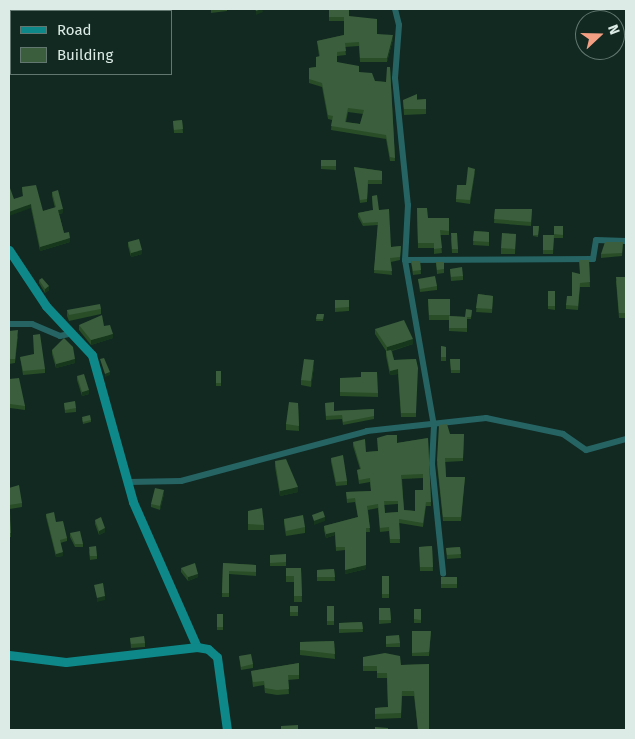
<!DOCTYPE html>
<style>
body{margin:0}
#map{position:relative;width:635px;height:739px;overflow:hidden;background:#112921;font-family:"Fira Sans",sans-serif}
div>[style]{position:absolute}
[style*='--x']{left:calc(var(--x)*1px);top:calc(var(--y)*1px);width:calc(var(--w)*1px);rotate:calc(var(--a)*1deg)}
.street>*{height:6px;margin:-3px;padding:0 3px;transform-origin:3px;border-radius:3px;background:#266464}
.secondary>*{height:9px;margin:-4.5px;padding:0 4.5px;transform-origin:4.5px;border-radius:4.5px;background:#0e8889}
.wall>*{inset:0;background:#284d27}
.shaded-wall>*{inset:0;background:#16371c}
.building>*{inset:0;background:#3b5e3c}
span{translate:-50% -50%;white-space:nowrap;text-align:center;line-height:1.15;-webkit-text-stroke:4px #112921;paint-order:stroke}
.frame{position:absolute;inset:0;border:10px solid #dcebe5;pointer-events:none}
.legend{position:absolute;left:10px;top:10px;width:162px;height:65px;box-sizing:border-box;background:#112921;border:1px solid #62776f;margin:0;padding:6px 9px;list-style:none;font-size:15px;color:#dcebe5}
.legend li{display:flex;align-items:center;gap:10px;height:25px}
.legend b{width:25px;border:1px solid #62776f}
.north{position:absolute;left:575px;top:10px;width:50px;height:50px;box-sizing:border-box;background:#112921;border:1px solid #62776f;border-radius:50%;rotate:69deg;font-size:14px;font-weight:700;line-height:20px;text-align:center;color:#dcebe5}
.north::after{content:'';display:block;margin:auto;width:18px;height:22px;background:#f39f84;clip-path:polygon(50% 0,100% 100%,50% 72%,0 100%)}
</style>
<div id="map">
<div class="street">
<div style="--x:395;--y:9;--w:16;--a:76"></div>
<div style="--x:399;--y:25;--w:53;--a:94.3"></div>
<div style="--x:395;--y:78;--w:128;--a:84.2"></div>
<div style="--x:408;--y:205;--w:55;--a:93.1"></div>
<div style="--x:405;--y:260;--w:169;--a:80.1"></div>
<div style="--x:434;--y:426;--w:38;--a:93"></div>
<div style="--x:432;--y:464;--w:110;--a:84.2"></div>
<div style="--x:405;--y:260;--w:188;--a:-0.3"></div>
<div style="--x:593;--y:259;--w:19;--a:-81"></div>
<div style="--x:596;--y:240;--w:30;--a:2"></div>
<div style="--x:9;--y:324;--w:23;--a:0"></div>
<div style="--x:32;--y:324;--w:30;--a:23"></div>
<div style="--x:60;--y:336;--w:13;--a:-13"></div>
<div style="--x:128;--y:482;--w:53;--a:-1.1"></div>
<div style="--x:181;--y:481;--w:193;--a:-15"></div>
<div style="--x:367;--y:431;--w:120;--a:-6.2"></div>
<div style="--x:486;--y:418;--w:79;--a:11.7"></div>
<div style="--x:563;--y:434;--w:28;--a:35"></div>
<div style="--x:586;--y:450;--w:41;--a:-15.4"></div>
</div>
<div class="secondary">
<div style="--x:9;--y:250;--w:67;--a:56.5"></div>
<div style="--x:46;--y:306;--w:67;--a:46.8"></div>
<div style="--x:92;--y:355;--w:153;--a:74.4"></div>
<div style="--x:133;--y:502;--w:158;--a:66.2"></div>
<div style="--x:197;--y:647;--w:11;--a:10"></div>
<div style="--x:208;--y:649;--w:12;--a:42"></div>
<div style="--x:217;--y:657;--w:74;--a:82.2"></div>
<div style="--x:9;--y:655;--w:57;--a:7"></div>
<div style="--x:66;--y:662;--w:132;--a:-6.5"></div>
</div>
<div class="wall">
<div style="clip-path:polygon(211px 9px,227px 9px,227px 11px,211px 13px)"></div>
<div style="clip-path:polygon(evenodd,329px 9px,349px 16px,377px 34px,393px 39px,387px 62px,360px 62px,359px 46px,345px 47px,346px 55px,337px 56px,337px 62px,359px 72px,375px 81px,386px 82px,390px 67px,395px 161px,390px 161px,386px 139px,331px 130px,332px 120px,328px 119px,322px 87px,309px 83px,309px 68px,316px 67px,319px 56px,317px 41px,344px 35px,344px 21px,329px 21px,329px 9px,348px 112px,363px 114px,360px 124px,346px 122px,348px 112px)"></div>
<div style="clip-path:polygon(426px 99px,426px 114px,404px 115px,403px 100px)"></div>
<div style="clip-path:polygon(182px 120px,183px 133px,174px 133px,173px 121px)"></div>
<div style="clip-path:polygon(321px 160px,336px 160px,336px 170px,321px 169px)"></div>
<div style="clip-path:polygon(354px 167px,382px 171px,382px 184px,368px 184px,367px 202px,360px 203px)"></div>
<div style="clip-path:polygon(475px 172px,470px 204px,456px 202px,456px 199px)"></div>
<div style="clip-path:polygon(22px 187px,43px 211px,55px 208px,52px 196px,52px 192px,63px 213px,59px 214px,64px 233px,70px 242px,40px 251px,31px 208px,14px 199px,23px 197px)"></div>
<div style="clip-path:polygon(372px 196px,379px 210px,391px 247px,401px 246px,400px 260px,391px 262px,392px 275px,374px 273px,378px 225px,363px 226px,358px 217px,358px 213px,373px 210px)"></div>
<div style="clip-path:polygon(417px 208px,428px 218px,449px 218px,449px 235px,440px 235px,442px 253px,434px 254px,434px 248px,418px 248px)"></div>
<div style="clip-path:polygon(495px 209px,532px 209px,531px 226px,494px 223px)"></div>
<div style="clip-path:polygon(533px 226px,539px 226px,538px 237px,533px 236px)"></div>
<div style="clip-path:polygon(554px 226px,563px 226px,563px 238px,554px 238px)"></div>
<div style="clip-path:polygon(474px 231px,489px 232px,489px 246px,473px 245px)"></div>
<div style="clip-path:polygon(516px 234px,515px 254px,501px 254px,501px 248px)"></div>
<div style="clip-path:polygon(543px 235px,554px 235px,553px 254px,543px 254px)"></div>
<div style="clip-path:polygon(451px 237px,458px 249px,458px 253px,452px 253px)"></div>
<div style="clip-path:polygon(128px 242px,142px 254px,131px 257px,128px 246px)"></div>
<div style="clip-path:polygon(623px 242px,622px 256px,601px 258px,601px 254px)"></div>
<div style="clip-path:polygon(589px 260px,590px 287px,580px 287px,578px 310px,566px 309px,566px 305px,572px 296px,580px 274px)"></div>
<div style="clip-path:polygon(411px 261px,420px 261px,421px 274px,413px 275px)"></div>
<div style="clip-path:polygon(436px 262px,444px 262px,444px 273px,437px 274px)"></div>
<div style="clip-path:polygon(450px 269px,463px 276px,463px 280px,451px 281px)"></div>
<div style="clip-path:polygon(626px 277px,626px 318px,619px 318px,616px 281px)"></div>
<div style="clip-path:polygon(418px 279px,437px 286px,437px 290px,420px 292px)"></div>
<div style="clip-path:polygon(39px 280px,49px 290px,45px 293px,39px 283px)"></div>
<div style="clip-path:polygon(548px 291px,555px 291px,555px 310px,548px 309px)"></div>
<div style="clip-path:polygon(478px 294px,493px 296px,492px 313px,476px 312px)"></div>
<div style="clip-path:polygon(428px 299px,450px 299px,450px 316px,465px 317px,472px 310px,471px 319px,467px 319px,467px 332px,449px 331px,449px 320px,429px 320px)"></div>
<div style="clip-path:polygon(335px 300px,349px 300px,349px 311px,335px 312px)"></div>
<div style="clip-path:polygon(101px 309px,101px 314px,69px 321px,67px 316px,67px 310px)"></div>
<div style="clip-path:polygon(317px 314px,324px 314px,323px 321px,316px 321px)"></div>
<div style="clip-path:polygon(79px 325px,104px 326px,113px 338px,91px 345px,79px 330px)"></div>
<div style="clip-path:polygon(375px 329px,413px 344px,392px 351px,394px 360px,416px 359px,416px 417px,401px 417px,398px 374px,390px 375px,386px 356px,386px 351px,375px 334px)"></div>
<div style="clip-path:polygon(18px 335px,15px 363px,9px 364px,9px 354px)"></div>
<div style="clip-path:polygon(441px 346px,446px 347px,446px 361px,441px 361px)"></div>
<div style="clip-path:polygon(52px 350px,75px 363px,56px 368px,52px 354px)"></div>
<div style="clip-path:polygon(20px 357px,45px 369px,45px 373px,23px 375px)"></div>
<div style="clip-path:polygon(450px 359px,460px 359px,460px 373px,451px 373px)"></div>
<div style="clip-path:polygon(314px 366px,311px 387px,301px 385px,301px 380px)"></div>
<div style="clip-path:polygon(216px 371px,221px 371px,221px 386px,216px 386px)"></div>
<div style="clip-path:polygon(77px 376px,89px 394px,82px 396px,77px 380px)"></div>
<div style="clip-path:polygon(340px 378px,378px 393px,378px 397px,340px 396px)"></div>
<div style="clip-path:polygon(9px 379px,25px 406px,25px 410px,10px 408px,9px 404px)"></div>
<div style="clip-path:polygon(64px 403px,76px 408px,76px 412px,65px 413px)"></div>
<div style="clip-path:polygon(298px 403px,299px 431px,286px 430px,286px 424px)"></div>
<div style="clip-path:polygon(325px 403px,334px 411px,374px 409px,374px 419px,343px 425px,342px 419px,326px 420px)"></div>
<div style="clip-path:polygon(82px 419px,91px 420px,91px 422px,83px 424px)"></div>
<div style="clip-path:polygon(450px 434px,464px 434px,463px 461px,445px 462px,446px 477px,465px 477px,461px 521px,443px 521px,437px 464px)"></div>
<div style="clip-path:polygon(evenodd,428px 438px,431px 506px,426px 506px,423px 527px,399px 523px,400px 543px,390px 543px,389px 531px,380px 532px,378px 508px,368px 510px,370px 532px,366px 532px,366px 569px,345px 574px,345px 550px,336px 551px,335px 535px,326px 538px,324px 530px,324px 526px,358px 517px,355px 502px,347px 503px,346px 492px,371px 491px,370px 482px,359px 484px,357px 470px,360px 469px,353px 446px,353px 442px,366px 452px,378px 451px,397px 443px,428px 438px,423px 478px,423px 490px,415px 511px,404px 510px,402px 479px,423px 478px,428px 438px,398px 504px,398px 512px,385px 513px,384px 505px,398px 504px)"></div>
<div style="clip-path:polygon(331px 458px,347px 481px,347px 485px,336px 486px,331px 462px)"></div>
<div style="clip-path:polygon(275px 461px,298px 492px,280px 496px,275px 467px)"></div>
<div style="clip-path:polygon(9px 488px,22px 503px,22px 507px,10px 509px,11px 537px,9px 537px)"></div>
<div style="clip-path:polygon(164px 494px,160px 510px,151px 507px,151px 504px)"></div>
<div style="clip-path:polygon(248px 511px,264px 525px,264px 530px,248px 530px)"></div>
<div style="clip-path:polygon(46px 514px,56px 522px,67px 538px,67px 541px,60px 543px,63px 556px,56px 557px,46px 517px)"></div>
<div style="clip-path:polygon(284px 519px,305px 527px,305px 533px,286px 536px,284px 524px)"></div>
<div style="clip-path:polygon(95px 520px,105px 532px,99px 535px,95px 524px)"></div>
<div style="clip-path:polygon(70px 533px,83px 544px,83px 547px,75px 547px,70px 537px)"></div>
<div style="clip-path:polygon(432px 546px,433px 571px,420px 571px,419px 547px)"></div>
<div style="clip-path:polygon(460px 547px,461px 558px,447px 559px,446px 548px)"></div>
<div style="clip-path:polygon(89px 551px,97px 556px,97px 559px,90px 560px)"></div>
<div style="clip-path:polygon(270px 555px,286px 562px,286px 566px,270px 566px)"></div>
<div style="clip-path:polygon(223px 563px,256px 565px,256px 576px,229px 574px,229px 597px,222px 597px)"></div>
<div style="clip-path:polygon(181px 568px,198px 577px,188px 581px,181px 572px)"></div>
<div style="clip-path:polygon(286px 568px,301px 568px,302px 602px,294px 602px,294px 582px,286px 582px)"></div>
<div style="clip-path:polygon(334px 569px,335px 581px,317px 581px,317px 570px)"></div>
<div style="clip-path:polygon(382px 576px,389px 576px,389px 598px,382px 598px)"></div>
<div style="clip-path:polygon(441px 577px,457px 577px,457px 588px,441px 588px)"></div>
<div style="clip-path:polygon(290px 606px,298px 606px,298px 616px,290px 616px)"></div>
<div style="clip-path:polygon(327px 606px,334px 606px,334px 625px,327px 625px)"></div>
<div style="clip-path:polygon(379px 608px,390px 608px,391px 623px,379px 624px)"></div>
<div style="clip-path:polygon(414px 609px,421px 609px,421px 623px,414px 623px)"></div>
<div style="clip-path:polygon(217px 614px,223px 614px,223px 630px,217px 630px)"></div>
<div style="clip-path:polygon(362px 622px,363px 632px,339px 633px,339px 623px)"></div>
<div style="clip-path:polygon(412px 631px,431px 631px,429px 656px,412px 656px)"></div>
<div style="clip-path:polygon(386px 636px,400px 643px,400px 647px,386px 647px)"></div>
<div style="clip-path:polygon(130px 638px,145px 643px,145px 647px,131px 648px)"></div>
<div style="clip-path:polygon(334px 641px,335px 659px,300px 655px,300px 642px)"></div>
<div style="clip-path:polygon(239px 656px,253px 664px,253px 668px,241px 670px)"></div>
<div style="clip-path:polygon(363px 657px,401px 665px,429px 664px,429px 730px,418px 730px,414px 696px,402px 696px,401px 718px,375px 719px,375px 708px,388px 707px,387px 678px,377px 678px,377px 671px,363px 671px)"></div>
<div style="clip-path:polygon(299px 663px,299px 679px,288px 680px,289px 694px,277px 695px,265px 693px,264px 685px,253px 687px,251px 671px)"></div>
</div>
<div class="shaded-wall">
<div style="clip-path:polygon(262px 9px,263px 12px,256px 15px,256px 11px)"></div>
<div style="clip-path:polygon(393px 35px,393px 39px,387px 62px,387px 58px)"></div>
<div style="clip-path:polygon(475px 169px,475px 172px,470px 204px,470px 200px)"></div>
<div style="clip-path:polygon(31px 204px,31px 208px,9px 216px,9px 212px)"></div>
<div style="clip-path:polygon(63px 209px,63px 213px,58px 214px,58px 210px)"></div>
<div style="clip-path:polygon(70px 238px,70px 242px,40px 251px,40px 247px)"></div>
<div style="clip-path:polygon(142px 250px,142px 254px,131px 257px,131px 253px)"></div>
<div style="clip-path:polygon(49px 286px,49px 290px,45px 293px,45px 289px)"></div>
<div style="clip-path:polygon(113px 334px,113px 338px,91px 345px,91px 340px)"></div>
<div style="clip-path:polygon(413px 339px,413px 344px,387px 352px,387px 347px)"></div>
<div style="clip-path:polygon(75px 359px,75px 363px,56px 368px,56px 364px)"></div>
<div style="clip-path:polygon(314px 360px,314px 366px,311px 387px,311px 381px)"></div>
<div style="clip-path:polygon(398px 369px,398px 374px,390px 375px,390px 371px)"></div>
<div style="clip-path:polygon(110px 372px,110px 375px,105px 377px,105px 374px)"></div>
<div style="clip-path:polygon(89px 390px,89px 394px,82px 396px,82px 392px)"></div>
<div style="clip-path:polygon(298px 487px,298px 492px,280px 496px,280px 491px)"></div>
<div style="clip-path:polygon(164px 490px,164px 494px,160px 510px,160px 506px)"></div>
<div style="clip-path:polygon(325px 517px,325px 521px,314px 525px,314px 521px)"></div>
<div style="clip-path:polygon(105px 528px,105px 532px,99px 535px,99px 531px)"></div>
<div style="clip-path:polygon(335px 532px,335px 535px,326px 538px,326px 534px)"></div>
<div style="clip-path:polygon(63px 552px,63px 556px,56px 557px,56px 554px)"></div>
<div style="clip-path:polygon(366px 565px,366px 569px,345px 574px,345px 570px)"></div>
<div style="clip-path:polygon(198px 574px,198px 577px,188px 581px,188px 577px)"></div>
<div style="clip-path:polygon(105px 596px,105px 600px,97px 602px,97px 598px)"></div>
</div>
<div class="building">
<div style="clip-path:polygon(255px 9px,262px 9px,256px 11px)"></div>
<div style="clip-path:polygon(evenodd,329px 9px,349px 9px,349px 16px,377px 19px,377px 34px,393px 35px,387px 58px,360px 58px,359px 42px,345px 43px,346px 51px,337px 52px,337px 62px,359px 66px,359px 72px,372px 73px,375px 81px,386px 82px,387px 67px,390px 67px,395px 158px,390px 157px,386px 135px,331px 126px,333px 116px,328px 115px,322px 83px,309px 79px,309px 68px,316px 67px,316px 57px,320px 56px,317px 41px,344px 35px,344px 17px,329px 17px,329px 9px,348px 108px,364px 110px,360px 124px,345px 122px,348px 108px)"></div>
<div style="clip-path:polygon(417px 94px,417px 100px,426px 99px,426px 109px,404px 109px,403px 100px)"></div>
<div style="clip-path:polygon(182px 120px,183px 129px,174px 130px,173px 121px)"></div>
<div style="clip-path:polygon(321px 160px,336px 160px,336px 166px,321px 166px)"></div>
<div style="clip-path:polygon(354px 167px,382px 171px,382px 180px,368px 180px,367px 199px,360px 200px)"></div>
<div style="clip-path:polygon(468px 167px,475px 169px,470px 200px,456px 199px,457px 185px,466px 185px)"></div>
<div style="clip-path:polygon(36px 185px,43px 211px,56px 207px,52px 192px,58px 190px,63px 209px,58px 210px,64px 233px,69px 232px,70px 238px,40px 247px,31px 204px,9px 212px,9px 189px,10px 188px,14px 199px,23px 196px,22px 187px)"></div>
<div style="clip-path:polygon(377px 195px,379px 210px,389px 209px,391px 247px,401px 246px,400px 257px,390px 258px,392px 271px,374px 270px,378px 222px,363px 223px,358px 213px,373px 210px,372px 196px)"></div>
<div style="clip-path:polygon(417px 208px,427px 208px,428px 218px,449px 218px,449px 231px,440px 230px,442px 248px,434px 249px,434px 243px,418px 243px)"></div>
<div style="clip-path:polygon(495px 209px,532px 209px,531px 222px,494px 219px)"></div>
<div style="clip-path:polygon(533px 226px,539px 226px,538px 235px,533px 235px)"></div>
<div style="clip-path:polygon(554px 226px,563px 226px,563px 235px,554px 234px)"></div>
<div style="clip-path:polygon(474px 231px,489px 232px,489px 242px,473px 241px)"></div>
<div style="clip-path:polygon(451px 233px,457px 233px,458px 249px,452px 249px)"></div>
<div style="clip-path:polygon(502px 233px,516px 234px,515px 249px,501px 248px)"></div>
<div style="clip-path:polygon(543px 235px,554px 235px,553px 250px,543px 250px)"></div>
<div style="clip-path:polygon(139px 239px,142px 250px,131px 253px,128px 242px)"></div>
<div style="clip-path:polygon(605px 242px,623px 242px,622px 253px,601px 254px)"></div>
<div style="clip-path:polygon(579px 260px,589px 260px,590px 282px,580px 283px,578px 306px,566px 305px,567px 296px,572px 296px,572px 272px,580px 274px)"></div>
<div style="clip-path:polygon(411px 261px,420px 261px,421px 270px,413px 271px)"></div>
<div style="clip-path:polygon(436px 262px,444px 262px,444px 269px,437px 270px)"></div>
<div style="clip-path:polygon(462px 267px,463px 276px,451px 277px,450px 269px)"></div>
<div style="clip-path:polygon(435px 276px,437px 286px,420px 289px,418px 279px)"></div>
<div style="clip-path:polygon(616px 277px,626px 277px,626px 313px,619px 313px)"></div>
<div style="clip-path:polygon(42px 278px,49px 286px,45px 289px,39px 280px)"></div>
<div style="clip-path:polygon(548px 291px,555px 291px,555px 306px,548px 306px)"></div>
<div style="clip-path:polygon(478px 294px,493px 296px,492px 309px,476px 308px)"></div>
<div style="clip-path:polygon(428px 299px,450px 299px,450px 315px,429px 315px)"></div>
<div style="clip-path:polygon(335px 300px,349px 300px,349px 307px,335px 308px)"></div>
<div style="clip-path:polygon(100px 304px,101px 309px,69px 315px,67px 310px)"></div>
<div style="clip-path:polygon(466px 309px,472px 310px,471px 317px,465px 317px)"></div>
<div style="clip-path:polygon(317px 314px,324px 314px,323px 319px,316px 319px)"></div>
<div style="clip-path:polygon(102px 315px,104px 326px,110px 325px,113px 334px,91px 340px,79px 325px)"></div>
<div style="clip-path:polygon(449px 316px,467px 317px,467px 328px,449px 328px)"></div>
<div style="clip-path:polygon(404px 320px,413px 339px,387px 347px,375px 329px)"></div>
<div style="clip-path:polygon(18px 330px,15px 359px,9px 359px,9px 331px)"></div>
<div style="clip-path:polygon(40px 334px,45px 369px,23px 371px,20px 357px,34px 354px,33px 335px)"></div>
<div style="clip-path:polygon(64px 338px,73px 347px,75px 359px,56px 364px,52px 350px)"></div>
<div style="clip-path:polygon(441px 346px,446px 347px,446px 357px,441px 357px)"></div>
<div style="clip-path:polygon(391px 350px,394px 360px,416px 359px,418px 368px,416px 413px,401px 413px,398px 369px,390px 371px,386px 351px)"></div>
<div style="clip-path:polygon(104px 358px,110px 372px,105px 374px,100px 359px)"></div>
<div style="clip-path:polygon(304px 359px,314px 360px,311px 381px,301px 380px)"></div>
<div style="clip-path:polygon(450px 359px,460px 359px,460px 370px,451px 370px)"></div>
<div style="clip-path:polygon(216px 371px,221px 371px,221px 383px,216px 383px)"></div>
<div style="clip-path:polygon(361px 372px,377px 372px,378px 393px,340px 392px,340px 378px,361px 377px)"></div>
<div style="clip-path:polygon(84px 374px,89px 390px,82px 392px,77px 376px)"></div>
<div style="clip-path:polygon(19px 378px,25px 406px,10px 404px,9px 400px,9px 379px)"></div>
<div style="clip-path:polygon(75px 401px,76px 408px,65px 410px,64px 403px)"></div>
<div style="clip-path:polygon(289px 402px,298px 403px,299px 426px,286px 424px)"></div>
<div style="clip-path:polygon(334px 402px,334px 411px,374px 409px,374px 416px,343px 422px,342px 415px,326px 416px,325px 403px)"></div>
<div style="clip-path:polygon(90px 415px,91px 420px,83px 422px,82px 417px)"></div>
<div style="clip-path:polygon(447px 424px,450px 434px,464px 434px,463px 458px,445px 458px,446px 477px,465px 477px,461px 517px,443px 517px,437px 460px,439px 425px)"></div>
<div style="clip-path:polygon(evenodd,387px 435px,397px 435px,397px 443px,428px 438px,431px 502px,426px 502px,423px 523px,399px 519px,400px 539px,390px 539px,389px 527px,380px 528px,378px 504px,367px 506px,370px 528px,366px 528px,366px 565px,345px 570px,345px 547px,336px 547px,335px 532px,326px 534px,324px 526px,358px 517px,355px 498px,347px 499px,346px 492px,371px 491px,370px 478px,359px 480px,357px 470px,361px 469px,353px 442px,365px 439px,366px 452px,378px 451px,377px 438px,387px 435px,423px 474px,423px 490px,415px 490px,415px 511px,404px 510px,401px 475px,423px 474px,387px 435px,384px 501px,398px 501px,398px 512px,385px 513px,384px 501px)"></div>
<div style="clip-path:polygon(343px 455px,347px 481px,336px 482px,331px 458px)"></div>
<div style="clip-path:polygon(286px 459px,298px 487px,280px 491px,275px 461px)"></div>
<div style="clip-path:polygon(19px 485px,22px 503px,9px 505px,11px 533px,9px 533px,9px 488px)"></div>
<div style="clip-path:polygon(155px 488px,164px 490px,160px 506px,151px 504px)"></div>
<div style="clip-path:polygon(262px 508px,264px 525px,248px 524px,248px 511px)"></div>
<div style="clip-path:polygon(323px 511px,325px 517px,314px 521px,312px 515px)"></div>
<div style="clip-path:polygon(54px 512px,56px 522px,63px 521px,67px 538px,60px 540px,63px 552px,56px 554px,46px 514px)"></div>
<div style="clip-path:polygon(303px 515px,305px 527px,286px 531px,284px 519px)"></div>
<div style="clip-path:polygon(101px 517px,105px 528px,99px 531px,95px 520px)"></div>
<div style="clip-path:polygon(80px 531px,83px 544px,75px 544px,70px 533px)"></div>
<div style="clip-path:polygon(96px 546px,97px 556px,90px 556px,89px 547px)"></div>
<div style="clip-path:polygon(432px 546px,433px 567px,420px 567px,419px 547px)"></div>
<div style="clip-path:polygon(460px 547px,461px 554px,447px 555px,446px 548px)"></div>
<div style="clip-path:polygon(286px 554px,286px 562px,270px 563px,270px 555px)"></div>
<div style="clip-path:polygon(195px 563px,198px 574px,188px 577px,181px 568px)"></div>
<div style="clip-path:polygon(223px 563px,256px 565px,256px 572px,229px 571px,229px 593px,222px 593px)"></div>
<div style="clip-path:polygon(286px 568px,301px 568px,302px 596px,294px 596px,294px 576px,286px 576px)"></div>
<div style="clip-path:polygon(334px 569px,335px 577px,317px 577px,317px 570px)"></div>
<div style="clip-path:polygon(382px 576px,389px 576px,389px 594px,382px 594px)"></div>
<div style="clip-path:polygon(441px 577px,457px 577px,457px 584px,441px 584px)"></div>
<div style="clip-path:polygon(103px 583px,105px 596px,97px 598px,94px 585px)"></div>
<div style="clip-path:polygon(290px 606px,298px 606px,298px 612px,290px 612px)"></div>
<div style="clip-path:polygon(327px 606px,334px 606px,334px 621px,327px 621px)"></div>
<div style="clip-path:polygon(379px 608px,390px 608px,391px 620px,379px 620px)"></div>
<div style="clip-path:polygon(414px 609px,421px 609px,421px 620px,414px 619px)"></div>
<div style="clip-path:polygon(217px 614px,223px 614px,223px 627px,217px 627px)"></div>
<div style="clip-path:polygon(362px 622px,363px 629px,339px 629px,339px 623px)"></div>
<div style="clip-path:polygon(412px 631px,431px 631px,429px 652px,412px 653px)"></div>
<div style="clip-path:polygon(399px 635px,400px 643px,386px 644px,386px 636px)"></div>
<div style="clip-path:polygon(144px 636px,145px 643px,131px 644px,130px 638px)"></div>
<div style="clip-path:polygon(334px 641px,335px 654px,300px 650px,300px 642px)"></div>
<div style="clip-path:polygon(385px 653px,400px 656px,401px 665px,429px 664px,429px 730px,418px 730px,414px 691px,402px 691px,401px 713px,375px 714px,375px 708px,388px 707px,387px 673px,377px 673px,377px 666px,363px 666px,363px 657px)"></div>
<div style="clip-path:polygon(251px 654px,253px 664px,241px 667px,239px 656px)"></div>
<div style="clip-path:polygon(299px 663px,299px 675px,288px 675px,289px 689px,277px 690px,265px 688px,264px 681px,253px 682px,251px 671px)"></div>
<div style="clip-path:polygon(298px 725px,298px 730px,281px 730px,281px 726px)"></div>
<div style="clip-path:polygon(375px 727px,388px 728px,388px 730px,375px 730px)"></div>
</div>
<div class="frame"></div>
<ul class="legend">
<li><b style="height:6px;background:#0e8889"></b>Road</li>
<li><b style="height:14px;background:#3b5e3c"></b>Building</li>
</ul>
<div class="north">N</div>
</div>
